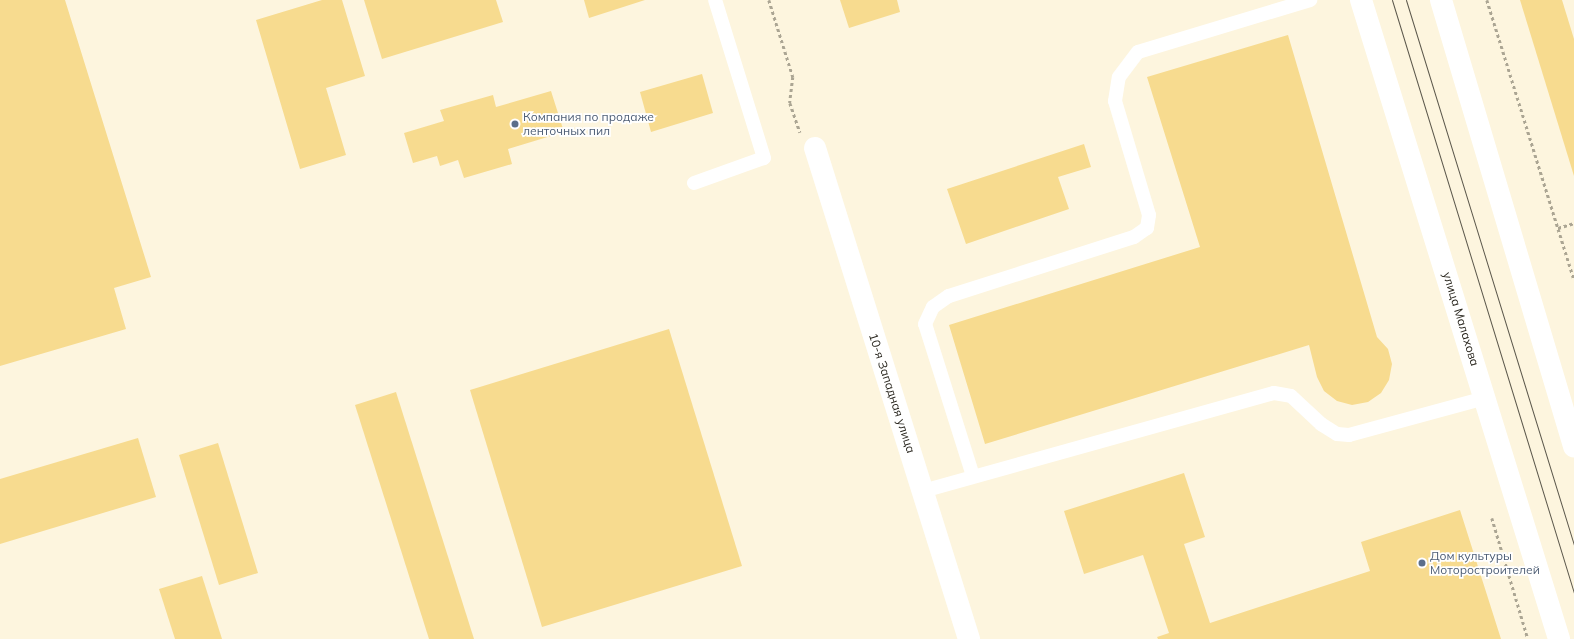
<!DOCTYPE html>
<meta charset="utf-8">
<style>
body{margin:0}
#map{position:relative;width:1574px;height:639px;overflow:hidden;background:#fdf5de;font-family:Mulish,sans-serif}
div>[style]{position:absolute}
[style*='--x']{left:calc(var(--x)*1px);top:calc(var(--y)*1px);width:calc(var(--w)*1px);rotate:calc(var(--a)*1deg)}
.building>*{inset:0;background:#f7db8f}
.path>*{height:2.5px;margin-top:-1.25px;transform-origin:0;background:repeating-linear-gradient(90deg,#aba593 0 3px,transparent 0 6px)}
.lane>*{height:14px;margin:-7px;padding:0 7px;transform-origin:7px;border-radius:7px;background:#fff}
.street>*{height:22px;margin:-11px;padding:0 11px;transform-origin:11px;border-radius:11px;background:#fff}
.primary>*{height:22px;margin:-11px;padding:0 11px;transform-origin:11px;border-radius:11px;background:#fff}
.tram>*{height:1px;margin:-0.5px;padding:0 0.5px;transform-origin:0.5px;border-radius:0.5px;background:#5c584c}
.dots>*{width:11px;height:11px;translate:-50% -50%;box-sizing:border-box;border:2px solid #fff;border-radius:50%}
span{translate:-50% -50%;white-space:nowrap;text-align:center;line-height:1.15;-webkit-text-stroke:3.5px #fff;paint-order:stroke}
.service-label{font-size:12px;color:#4e5e75}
.left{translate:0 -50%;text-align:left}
.street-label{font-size:12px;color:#28251d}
</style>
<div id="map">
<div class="building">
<div style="clip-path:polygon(0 0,65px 0,151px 277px,114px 288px,126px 329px,0 366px)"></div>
<div style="clip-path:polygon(322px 0,342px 0,365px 76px,326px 88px,346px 155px,300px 169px,256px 20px)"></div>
<div style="clip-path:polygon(364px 0,496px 0,503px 22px,382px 59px)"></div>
<div style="clip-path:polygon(584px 0,645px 0,589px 18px)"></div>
<div style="clip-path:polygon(840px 0,897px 0,900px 12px,849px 28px)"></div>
<div style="clip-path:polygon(1520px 0,1562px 0,1574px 39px,1574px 176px)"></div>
<div style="clip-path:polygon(1288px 35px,1377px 337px,1388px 349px,1392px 364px,1389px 380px,1381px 393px,1368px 402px,1352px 405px,1337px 401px,1324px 391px,1317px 377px,1309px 345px,985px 444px,949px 325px,1200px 247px,1147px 77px)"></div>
<div style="clip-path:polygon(702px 74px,713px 113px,651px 132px,640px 92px)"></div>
<div style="clip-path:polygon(551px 91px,564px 132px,508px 149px,512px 164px,464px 178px,458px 160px,440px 166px,437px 156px,413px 163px,404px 133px,444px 121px,440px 110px,493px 95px,496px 107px)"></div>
<div style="clip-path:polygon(1084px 144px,1091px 167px,1058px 177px,1069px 209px,966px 244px,947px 189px)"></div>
<div style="clip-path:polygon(669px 329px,742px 566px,542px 627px,470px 390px)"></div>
<div style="clip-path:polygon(396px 392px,474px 639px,429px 639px,355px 405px)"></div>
<div style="clip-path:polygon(138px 438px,156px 497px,0 544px,0 479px)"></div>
<div style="clip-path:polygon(218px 443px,258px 573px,219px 585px,179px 455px)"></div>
<div style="clip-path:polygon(1184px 473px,1205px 537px,1184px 544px,1210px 623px,1370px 571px,1361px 542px,1460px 510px,1501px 639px,1158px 639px,1157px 637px,1169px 633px,1143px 555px,1084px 574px,1064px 511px)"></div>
<div style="clip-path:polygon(202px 576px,222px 639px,175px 639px,159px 589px)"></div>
</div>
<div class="path">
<div style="--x:769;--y:0;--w:81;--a:72.7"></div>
<div style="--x:793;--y:77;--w:26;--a:97"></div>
<div style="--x:790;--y:103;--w:31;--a:71"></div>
<div style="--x:1487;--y:0;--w:293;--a:72.7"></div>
<div style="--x:1558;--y:228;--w:17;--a:-17"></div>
<div style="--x:1492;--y:518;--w:126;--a:73.4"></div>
</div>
<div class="lane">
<div style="--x:694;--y:183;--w:74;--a:-19.7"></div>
<div style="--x:764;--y:158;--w:165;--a:-107.2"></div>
<div style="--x:973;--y:476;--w:159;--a:-107.5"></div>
<div style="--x:925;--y:324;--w:19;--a:-65"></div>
<div style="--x:933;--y:307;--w:19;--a:-35"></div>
<div style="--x:949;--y:296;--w:194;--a:-17.7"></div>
<div style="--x:1134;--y:237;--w:16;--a:-35"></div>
<div style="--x:1147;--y:228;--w:13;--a:-81"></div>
<div style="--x:1149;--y:215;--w:119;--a:-106.6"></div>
<div style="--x:1115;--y:101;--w:24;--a:-81"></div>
<div style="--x:1119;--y:77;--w:31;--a:-53"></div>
<div style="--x:1138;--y:52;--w:180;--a:-16.8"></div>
<div style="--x:923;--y:491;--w:364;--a:-15.6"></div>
<div style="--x:1274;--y:393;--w:17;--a:10"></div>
<div style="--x:1291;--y:396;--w:41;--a:43"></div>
<div style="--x:1321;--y:424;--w:19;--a:32"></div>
<div style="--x:1337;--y:434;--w:12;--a:5"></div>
<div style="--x:1349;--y:435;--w:141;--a:-15.2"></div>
</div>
<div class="street">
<div style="--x:815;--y:148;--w:515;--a:72.59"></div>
</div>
<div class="primary">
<div style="--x:1361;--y:0;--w:669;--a:72.78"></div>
<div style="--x:1441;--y:0;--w:466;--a:73.4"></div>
</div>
<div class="tram">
<div style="--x:1392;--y:0;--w:620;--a:72.94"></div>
<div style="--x:1406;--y:0;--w:570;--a:72.87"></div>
</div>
<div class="dots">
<div style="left:515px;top:124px;background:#5c6f8a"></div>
<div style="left:1422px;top:563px;background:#5c6f8a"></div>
</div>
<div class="service-label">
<span class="left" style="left:523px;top:124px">Компания по продаже<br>ленточных пил</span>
<span class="left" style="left:1430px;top:563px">Дом культуры<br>Моторостроителей</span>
</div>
<div class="street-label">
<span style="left:1461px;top:319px;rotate:73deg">улица Малахова</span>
<span style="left:892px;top:393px;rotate:72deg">10-я Западная улица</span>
</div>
</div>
